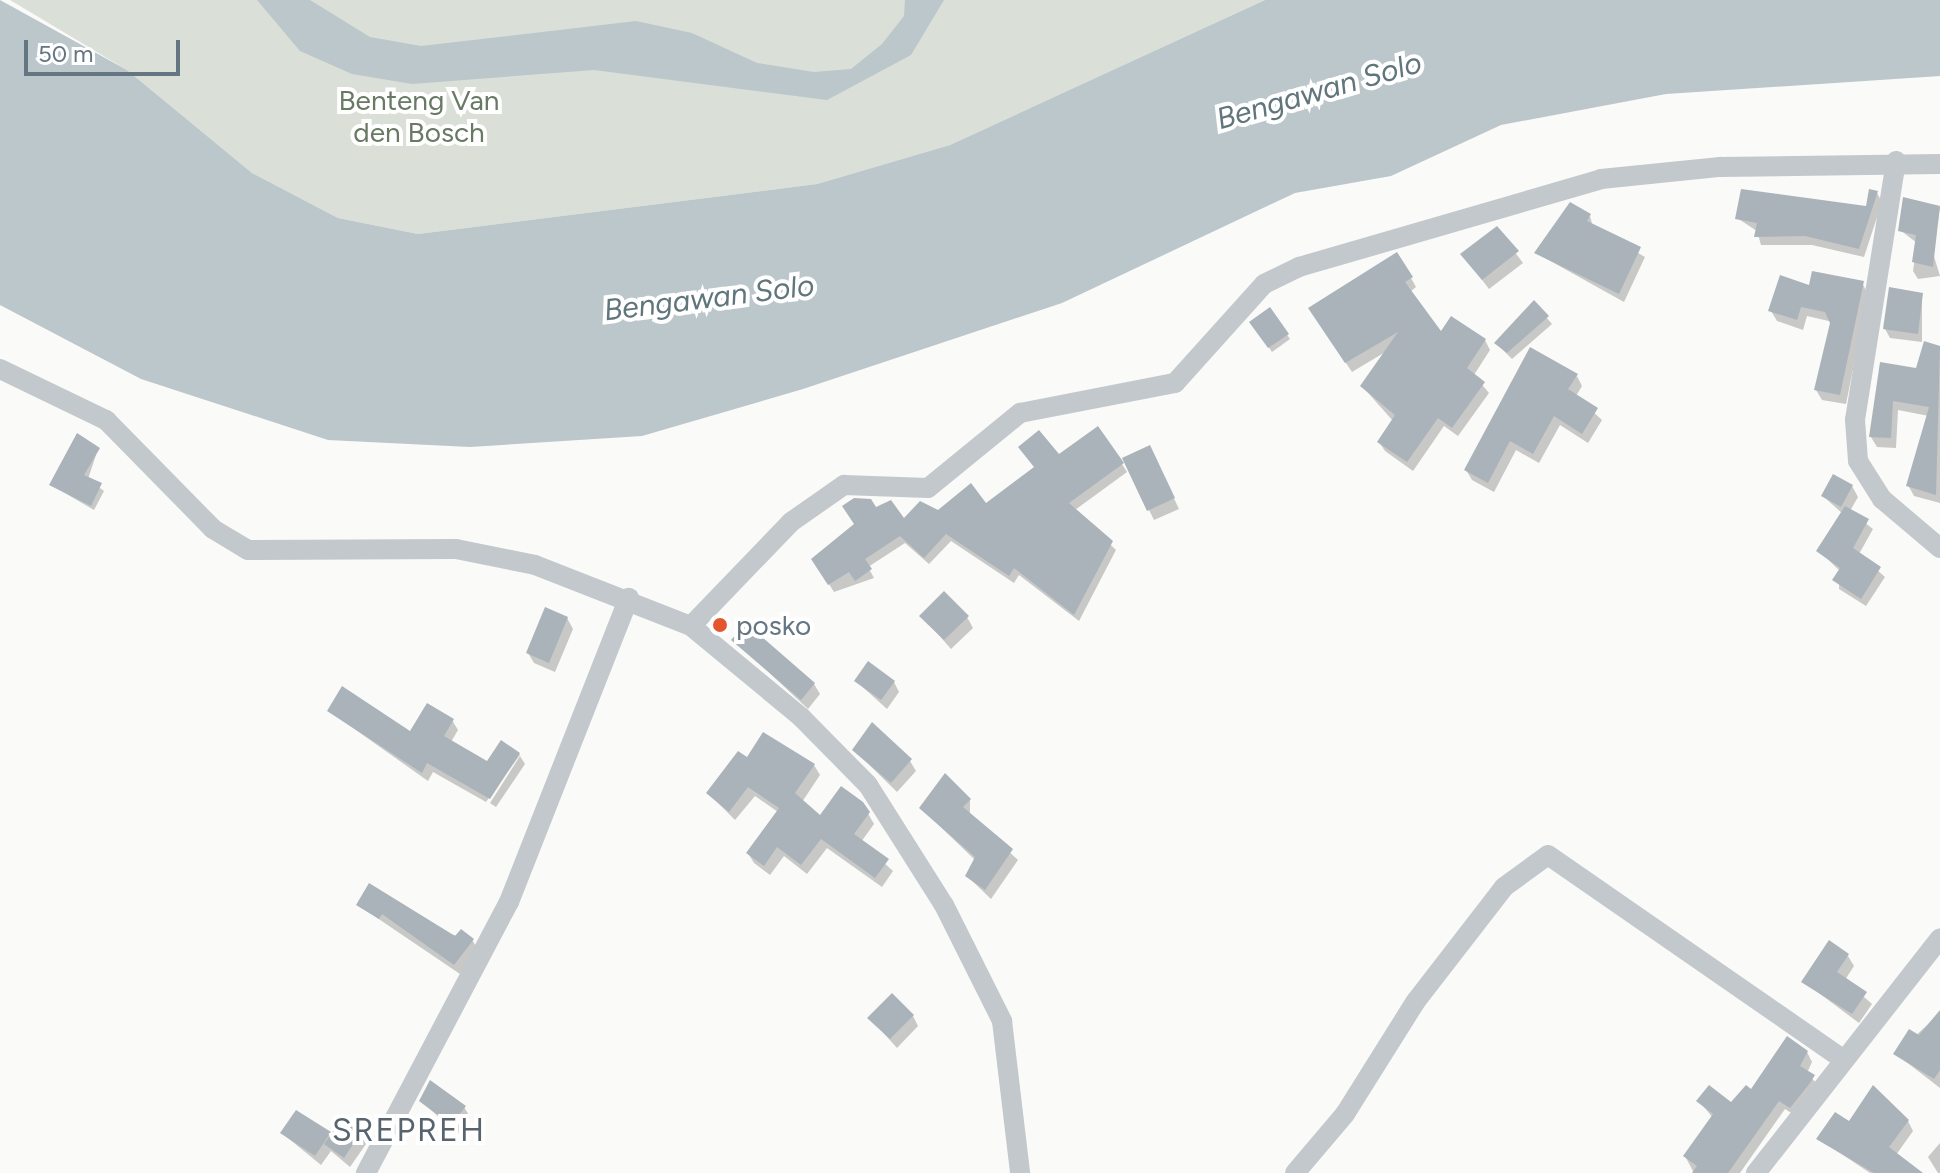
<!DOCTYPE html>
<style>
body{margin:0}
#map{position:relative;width:1940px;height:1173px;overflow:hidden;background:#fafaf8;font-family:Figtree,sans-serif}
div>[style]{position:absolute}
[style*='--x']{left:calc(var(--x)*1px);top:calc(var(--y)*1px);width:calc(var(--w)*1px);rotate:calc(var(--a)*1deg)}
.green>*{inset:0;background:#dadfd7}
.water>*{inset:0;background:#bbc7cb}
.shadow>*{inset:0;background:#0003}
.building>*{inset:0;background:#aab3b9}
.minor>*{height:20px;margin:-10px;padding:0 10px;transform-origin:10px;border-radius:10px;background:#c3c8cc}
.dots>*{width:22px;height:22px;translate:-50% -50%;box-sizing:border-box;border:4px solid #fff;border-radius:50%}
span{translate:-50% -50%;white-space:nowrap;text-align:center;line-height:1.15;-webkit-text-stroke:8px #fff;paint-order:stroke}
.park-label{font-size:28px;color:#687a64}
.poi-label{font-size:28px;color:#657683}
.left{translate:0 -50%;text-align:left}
.water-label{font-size:30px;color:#60757c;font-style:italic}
.quarter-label{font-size:32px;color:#57646e;letter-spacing:2px}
.scale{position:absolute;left:24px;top:40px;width:156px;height:36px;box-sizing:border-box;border:4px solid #657683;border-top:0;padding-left:10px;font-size:24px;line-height:28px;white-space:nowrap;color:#657683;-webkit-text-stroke:6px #fff;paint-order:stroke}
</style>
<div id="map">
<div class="green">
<div style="clip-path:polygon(10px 0,1265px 0,950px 145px,817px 184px,418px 234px,338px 218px,252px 173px,127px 70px)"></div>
</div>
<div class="water">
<div style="clip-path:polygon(0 0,127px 70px,252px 173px,338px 218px,418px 234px,817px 184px,950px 145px,1265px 0,1940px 0,1940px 76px,1666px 94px,1501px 125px,1391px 176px,1295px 193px,1062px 303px,803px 389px,642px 436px,470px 447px,328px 440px,141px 379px,0 305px)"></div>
<div style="clip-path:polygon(257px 0,310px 0,370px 37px,421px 46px,636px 21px,692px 33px,757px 63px,814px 72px,851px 69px,882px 44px,904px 16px,905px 0,944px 0,911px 55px,827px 100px,594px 70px,412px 84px,352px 74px,300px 51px)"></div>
</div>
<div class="shadow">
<div style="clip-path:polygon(1877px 193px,1882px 202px,1864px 257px,1812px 245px,1761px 245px,1757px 231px,1737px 218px,1867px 208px)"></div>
<div style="clip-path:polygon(1905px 200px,1940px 208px,1933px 253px,1940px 276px,1918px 279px,1913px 271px,1917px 243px,1900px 230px)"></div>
<div style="clip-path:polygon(1590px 216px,1593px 227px,1645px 257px,1624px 302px,1536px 253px)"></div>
<div style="clip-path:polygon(1497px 228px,1523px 263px,1489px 289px,1463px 255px)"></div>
<div style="clip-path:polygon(1411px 278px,1416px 287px,1410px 292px,1441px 335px,1485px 340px,1490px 350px,1474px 375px,1489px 393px,1458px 436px,1444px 426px,1413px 471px,1385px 451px,1379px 442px,1393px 421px,1362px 386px,1387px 351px,1352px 372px,1316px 318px)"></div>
<div style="clip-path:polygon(1862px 283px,1868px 294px,1846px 404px,1822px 400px,1816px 390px,1833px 322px,1807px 316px,1803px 330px,1777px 321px,1771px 311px,1811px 287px)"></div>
<div style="clip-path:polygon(1922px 295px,1922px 342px,1890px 338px,1885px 329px)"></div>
<div style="clip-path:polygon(1534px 303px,1552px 324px,1512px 359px,1496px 343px)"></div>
<div style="clip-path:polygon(1270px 310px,1290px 339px,1272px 352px,1251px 322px)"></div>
<div style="clip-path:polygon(1925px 344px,1940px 348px,1940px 503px,1914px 496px,1908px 485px,1929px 416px,1898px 410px,1896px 448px,1877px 447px,1871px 437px,1881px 364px,1917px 371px)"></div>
<div style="clip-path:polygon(1577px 376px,1582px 386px,1576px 396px,1602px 420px,1588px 443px,1560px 425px,1539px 463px,1516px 450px,1494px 492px,1472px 480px,1466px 470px)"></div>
<div style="clip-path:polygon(98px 449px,88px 479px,104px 491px,94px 510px,51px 485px)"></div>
<div style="clip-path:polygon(1059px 456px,1122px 464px,1127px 472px,1075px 510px,1116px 550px,1079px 621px,1019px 575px,1014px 583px,951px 541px,929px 564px,905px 543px,868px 567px,874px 578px,834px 592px,818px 567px,876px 510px,904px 522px,986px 506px)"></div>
<div style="clip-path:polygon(1155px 458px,1179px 509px,1154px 520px,1149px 510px)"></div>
<div style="clip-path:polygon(1852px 486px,1858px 497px,1850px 511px,1873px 529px,1859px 554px,1885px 577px,1866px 606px,1839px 589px,1840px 571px,1819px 551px,1843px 514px,1823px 496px)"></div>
<div style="clip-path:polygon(922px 616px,967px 617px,973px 628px,951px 649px)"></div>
<div style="clip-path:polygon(567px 618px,573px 629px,555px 672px,534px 663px,528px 653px)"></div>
<div style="clip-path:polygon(734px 640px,814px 684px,820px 694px,808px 709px)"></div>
<div style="clip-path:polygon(856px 681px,894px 682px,899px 692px,887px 709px)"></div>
<div style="clip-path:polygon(329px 711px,411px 734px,452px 720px,458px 730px,451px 742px,488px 764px,519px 754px,520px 755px,486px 802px,433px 772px,428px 781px)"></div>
<div style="clip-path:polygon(854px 750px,910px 761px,916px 771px,897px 792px)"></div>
<div style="clip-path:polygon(520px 756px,525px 764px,496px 807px,490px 803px)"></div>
<div style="clip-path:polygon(748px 760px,814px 765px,820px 775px,802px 802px,820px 818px,862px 803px,874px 824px,861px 842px,893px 871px,882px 887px,827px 848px,807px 874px,784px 856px,770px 875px,754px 863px,748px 853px,778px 812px,755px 796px,735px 820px,708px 793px)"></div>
<div style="clip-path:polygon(970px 800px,970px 816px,1018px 860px,991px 899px,967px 876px,975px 860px,921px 808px)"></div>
<div style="clip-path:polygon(358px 905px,473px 941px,478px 951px,460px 974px)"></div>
<div style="clip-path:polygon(1848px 956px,1854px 966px,1845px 980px,1872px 1004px,1859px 1023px,1804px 982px)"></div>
<div style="clip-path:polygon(1940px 1013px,1940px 1088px,1896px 1054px)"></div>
<div style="clip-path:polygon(913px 1016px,918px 1026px,897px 1048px,870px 1018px)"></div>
<div style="clip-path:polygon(1807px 1052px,1812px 1062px,1807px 1073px,1819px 1086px,1796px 1116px,1785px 1109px,1740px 1173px,1694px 1173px,1685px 1156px,1713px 1118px,1699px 1101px,1732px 1105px)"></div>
<div style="clip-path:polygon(421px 1101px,464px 1107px,470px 1117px,458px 1134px)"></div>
<div style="clip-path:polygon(1908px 1121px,1913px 1131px,1896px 1155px,1919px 1173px,1870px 1173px,1819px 1139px,1850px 1124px)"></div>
<div style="clip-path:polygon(283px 1134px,360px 1134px,366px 1144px,350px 1167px,331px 1151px,321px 1165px)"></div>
<div style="clip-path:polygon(1940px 1143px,1940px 1173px,1938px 1173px,1928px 1157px)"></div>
</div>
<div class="building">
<div style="clip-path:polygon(1741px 189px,1866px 206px,1869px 189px,1878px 191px,1859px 249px,1805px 236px,1754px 237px,1757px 223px,1735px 219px)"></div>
<div style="clip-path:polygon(1903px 197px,1940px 206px,1933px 267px,1912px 262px,1916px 235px,1898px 231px)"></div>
<div style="clip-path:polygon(1570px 202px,1591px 214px,1587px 221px,1641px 247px,1619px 294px,1534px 253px)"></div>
<div style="clip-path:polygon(1497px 226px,1519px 251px,1482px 280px,1460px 254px)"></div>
<div style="clip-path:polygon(1397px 252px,1413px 277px,1405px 282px,1441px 331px,1451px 316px,1486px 339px,1467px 368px,1485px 382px,1452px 428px,1438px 418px,1407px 462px,1377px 442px,1395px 415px,1360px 386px,1398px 332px,1345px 363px,1308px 308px)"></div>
<div style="clip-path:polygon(1812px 271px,1864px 281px,1840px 395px,1814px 390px,1830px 323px,1825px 312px,1801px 307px,1797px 320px,1768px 311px,1780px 275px,1809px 285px)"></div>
<div style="clip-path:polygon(1889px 287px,1923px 293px,1918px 334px,1883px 329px)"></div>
<div style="clip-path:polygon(1534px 300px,1549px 316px,1507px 353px,1494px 343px)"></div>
<div style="clip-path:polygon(1270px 307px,1289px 334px,1268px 348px,1249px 322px)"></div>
<div style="clip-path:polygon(1924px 341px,1940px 346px,1936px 495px,1906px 486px,1929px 407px,1893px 401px,1891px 438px,1869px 437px,1880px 362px,1916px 368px)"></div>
<div style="clip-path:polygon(1530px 347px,1578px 374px,1568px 389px,1598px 408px,1582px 434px,1554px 416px,1533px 454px,1510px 441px,1488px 483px,1464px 470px)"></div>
<div style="clip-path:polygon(1098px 426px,1124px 463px,1069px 503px,1113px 541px,1074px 615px,1014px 568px,1009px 576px,946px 534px,924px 558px,900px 536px,865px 559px,872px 569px,855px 581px,849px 572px,828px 585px,811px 559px,854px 524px,842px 506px,854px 498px,871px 499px,876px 507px,891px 500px,904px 518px,920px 501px,938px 510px,971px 483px,986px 503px,1034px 467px,1018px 447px,1039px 430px,1059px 454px)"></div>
<div style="clip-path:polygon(77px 433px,100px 448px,84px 475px,102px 483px,91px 506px,49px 485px)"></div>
<div style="clip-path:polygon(1150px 445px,1175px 498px,1147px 511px,1122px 458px)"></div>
<div style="clip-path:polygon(1833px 474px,1853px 485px,1841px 507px,1821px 496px)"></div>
<div style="clip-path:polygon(1845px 506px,1869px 519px,1853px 548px,1881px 567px,1861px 599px,1832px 580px,1840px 568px,1816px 551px)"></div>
<div style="clip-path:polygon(944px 591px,969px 616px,944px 640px,919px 616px)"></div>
<div style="clip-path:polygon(545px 607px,568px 617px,549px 663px,526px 653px)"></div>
<div style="clip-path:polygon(746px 623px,815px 683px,801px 700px,731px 640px)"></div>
<div style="clip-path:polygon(868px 661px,895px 681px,881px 700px,854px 681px)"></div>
<div style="clip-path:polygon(342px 686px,410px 731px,427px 703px,454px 719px,444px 736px,487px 761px,501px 740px,520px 753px,490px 799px,427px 763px,422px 773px,327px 711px)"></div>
<div style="clip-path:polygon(872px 722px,912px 759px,891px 783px,852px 750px)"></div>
<div style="clip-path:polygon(763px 732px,815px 764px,795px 793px,820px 815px,841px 786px,863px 802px,870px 812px,854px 834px,889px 859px,875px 878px,821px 839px,801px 865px,777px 847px,764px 866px,746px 853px,779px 808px,748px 787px,729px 812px,706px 793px,738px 751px,747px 757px)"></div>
<div style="clip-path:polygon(945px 773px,971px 799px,963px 807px,1013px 849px,985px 890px,965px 876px,975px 857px,919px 808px)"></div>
<div style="clip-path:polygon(369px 883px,455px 936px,461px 929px,474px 939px,454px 965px,382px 914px,379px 919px,356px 905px)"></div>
<div style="clip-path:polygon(1829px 940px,1849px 954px,1837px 972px,1867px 992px,1852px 1014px,1801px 982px)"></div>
<div style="clip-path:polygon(892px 993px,914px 1015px,890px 1039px,867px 1018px)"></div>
<div style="clip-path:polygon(1940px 1010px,1940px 1070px,1934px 1079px,1893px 1054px,1909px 1029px,1919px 1035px)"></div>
<div style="clip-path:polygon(1787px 1036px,1808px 1051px,1800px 1066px,1815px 1075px,1810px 1083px,1790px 1108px,1779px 1101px,1728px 1173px,1692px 1173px,1697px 1166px,1683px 1156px,1713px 1114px,1696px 1101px,1709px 1085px,1731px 1102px,1746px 1085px,1751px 1089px)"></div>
<div style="clip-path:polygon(430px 1080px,466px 1106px,451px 1125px,419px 1101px)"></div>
<div style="clip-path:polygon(1873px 1085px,1909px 1120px,1889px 1147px,1923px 1173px,1874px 1173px,1816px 1139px,1835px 1112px,1849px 1121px)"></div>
<div style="clip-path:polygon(296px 1110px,331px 1132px,315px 1156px,280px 1133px)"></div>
<div style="clip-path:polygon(342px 1119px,361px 1132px,344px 1158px,324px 1144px)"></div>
</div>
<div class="minor">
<div style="--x:1896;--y:161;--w:262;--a:99"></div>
<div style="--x:1855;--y:420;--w:41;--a:85.8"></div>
<div style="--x:1858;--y:461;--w:45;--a:57.7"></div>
<div style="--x:1882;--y:499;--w:76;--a:40.2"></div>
<div style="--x:0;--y:369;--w:118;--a:25.7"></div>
<div style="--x:106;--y:420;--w:153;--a:45.5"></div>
<div style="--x:213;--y:529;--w:41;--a:31"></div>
<div style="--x:248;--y:550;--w:208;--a:-0.3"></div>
<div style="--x:456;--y:549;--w:81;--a:11.4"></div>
<div style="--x:535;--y:565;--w:168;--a:21.4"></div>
<div style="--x:691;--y:626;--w:143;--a:39.6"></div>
<div style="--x:801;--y:717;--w:95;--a:45.4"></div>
<div style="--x:868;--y:785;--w:142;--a:57.7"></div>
<div style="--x:944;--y:905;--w:130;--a:63.4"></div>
<div style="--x:1002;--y:1021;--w:153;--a:83.2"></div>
<div style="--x:691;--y:626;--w:144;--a:-46.1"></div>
<div style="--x:791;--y:522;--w:65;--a:-34.9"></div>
<div style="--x:844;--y:485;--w:84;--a:2"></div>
<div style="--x:928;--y:488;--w:119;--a:-39.2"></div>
<div style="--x:1020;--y:413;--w:158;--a:-11"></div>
<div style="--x:1175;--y:383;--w:133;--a:-48"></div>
<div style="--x:1264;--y:284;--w:39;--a:-26"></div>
<div style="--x:1299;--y:267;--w:315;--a:-16.2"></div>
<div style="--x:1601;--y:179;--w:120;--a:-5.8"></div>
<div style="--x:1720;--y:167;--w:220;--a:-0.8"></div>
<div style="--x:366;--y:1173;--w:306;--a:-62.2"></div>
<div style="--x:509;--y:902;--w:327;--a:-68.5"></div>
<div style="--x:1295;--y:1173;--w:77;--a:-49.7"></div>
<div style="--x:1345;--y:1114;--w:133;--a:-57.9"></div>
<div style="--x:1416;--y:1001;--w:144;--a:-52.3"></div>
<div style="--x:1504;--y:887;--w:54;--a:-36"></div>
<div style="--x:1548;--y:855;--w:360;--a:34.7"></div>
<div style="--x:1756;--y:1173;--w:298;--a:-51.9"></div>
</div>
<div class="dots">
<div style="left:720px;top:625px;background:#e4572e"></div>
</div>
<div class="park-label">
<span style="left:419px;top:116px">Benteng Van<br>den Bosch</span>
</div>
<div class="poi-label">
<span class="left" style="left:736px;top:625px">posko</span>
</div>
<div class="water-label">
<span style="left:1319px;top:91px;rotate:-16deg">Bengawan Solo</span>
<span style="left:709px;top:298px;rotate:-7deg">Bengawan Solo</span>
</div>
<div class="quarter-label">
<span style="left:409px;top:1130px">SREPREH</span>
</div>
<div class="scale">50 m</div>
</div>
